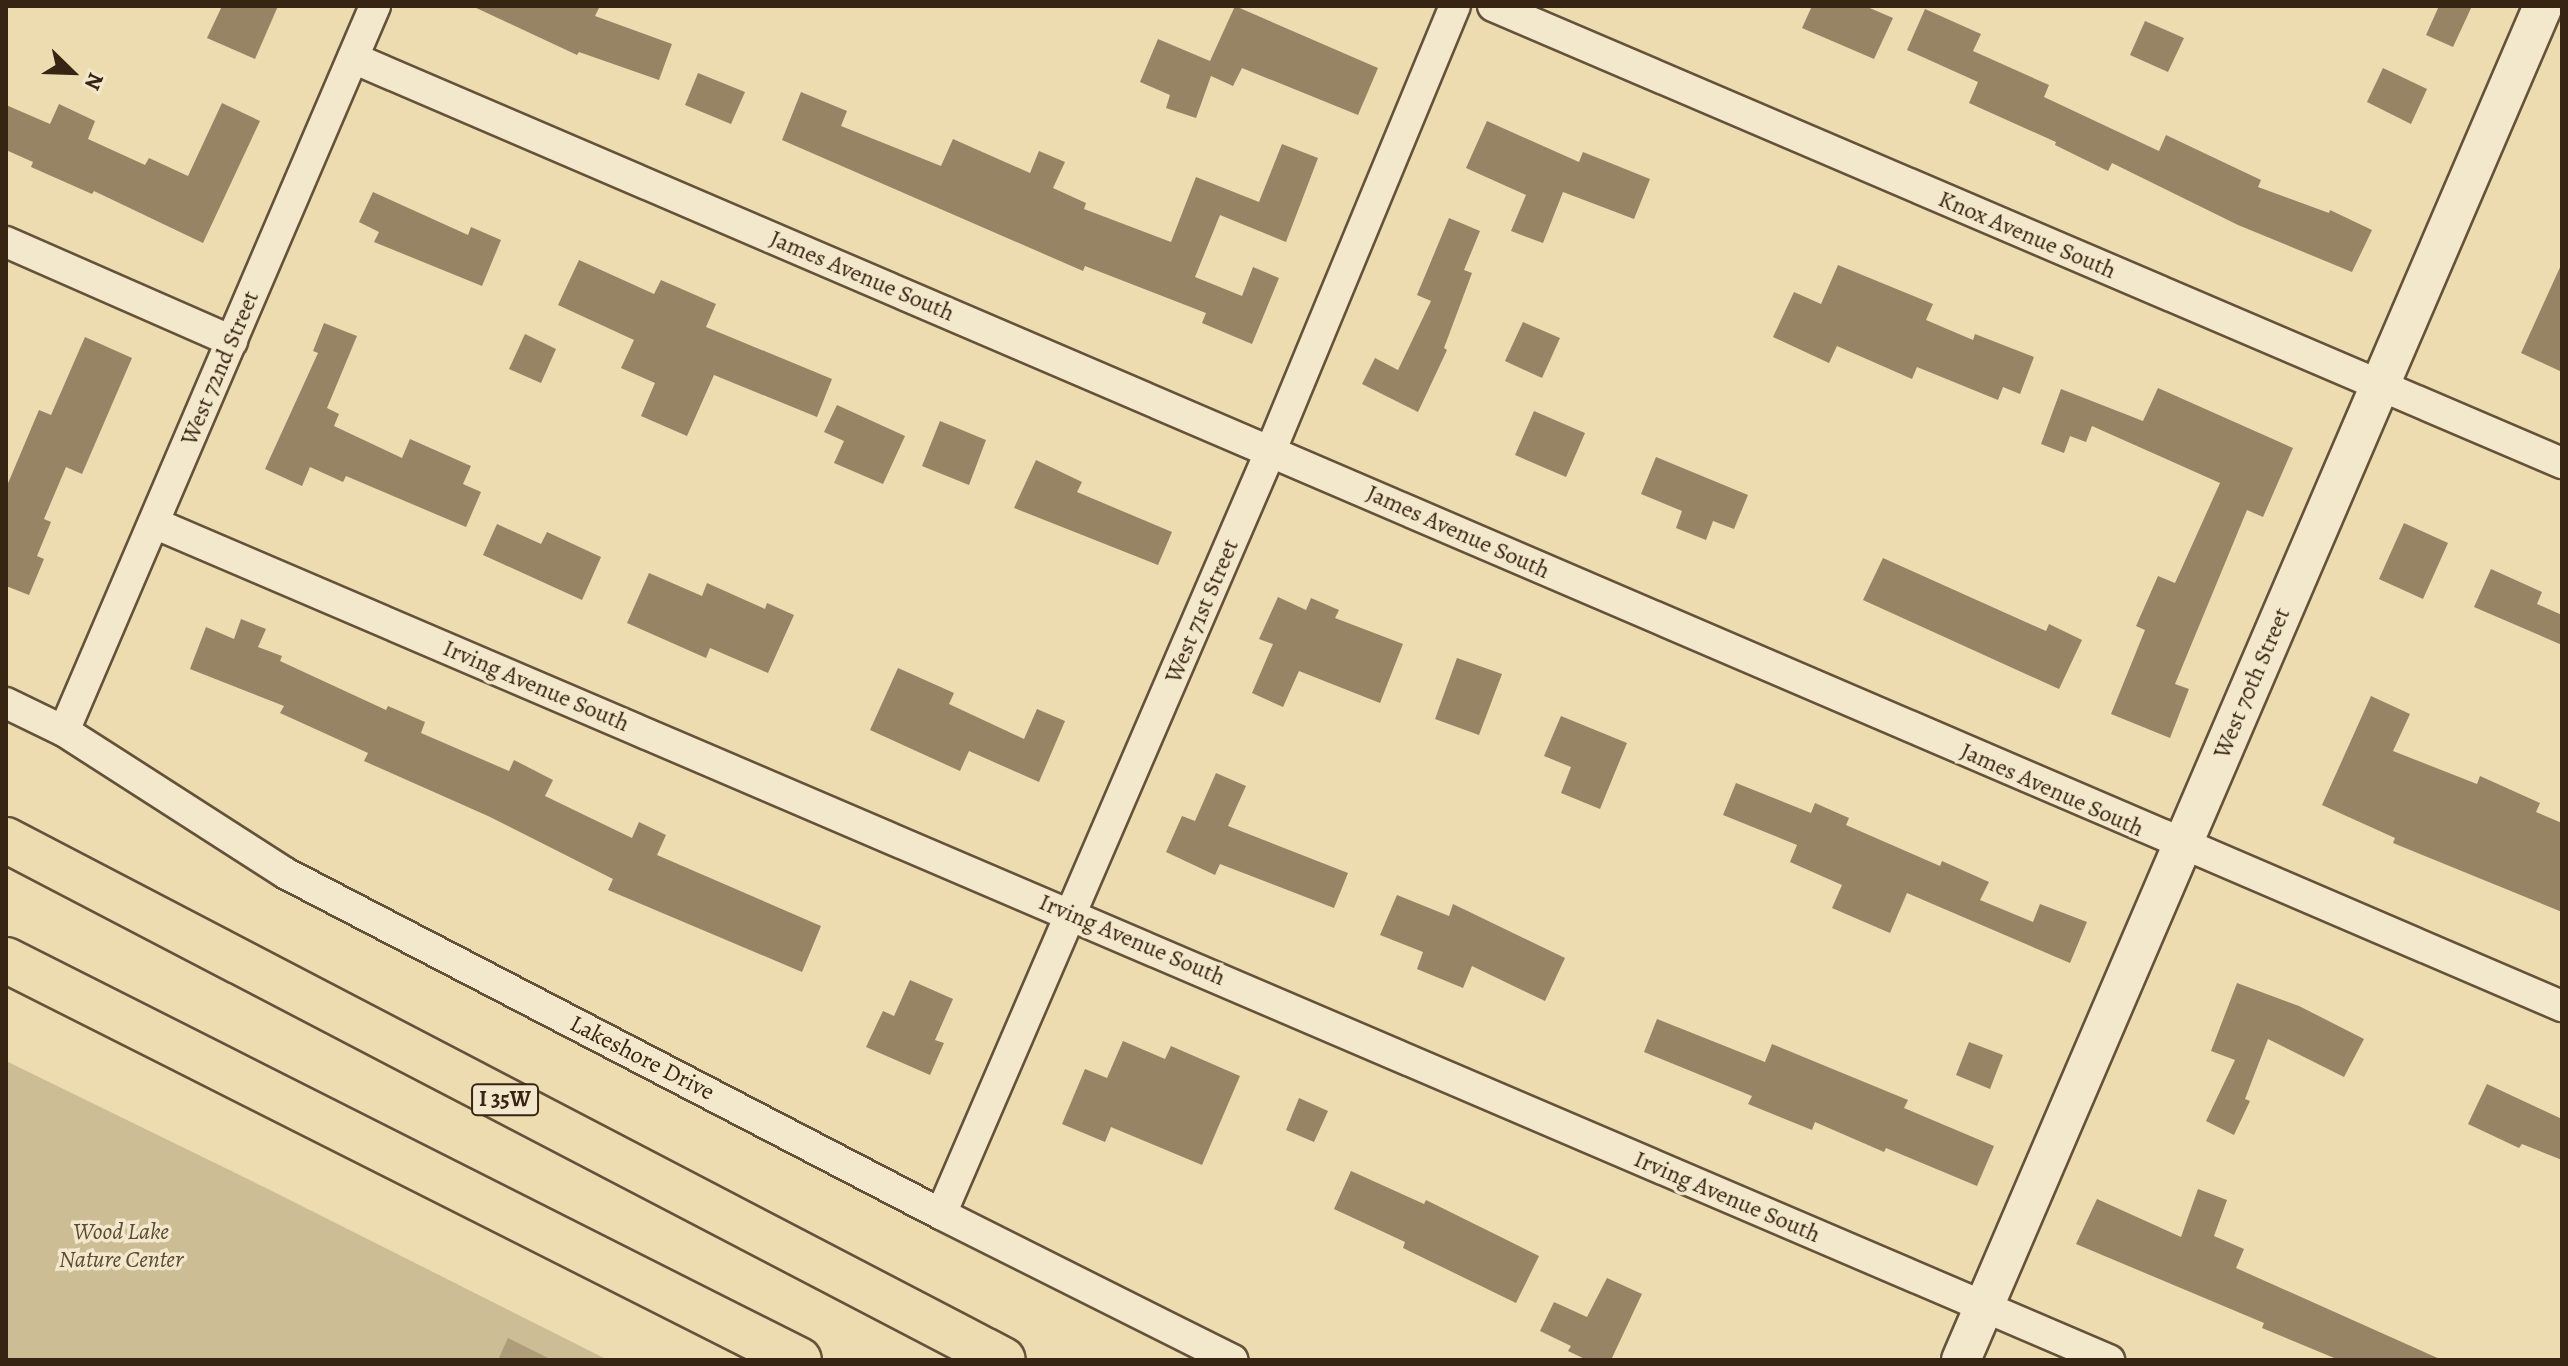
<!DOCTYPE html>
<style>
body{margin:0}
#map{position:relative;width:2568px;height:1366px;overflow:hidden;background:#ecdcb0;font-family:Alegreya,serif}
div>[style]{position:absolute}
[style*='--x']{left:calc(var(--x)*1px);top:calc(var(--y)*1px);width:calc(var(--w)*1px);rotate:calc(var(--a)*1deg)}
.green>*{inset:0;background:#cdbd95}
.water>*{inset:0;background:#af9d7a}
.building>*{inset:0;background:#968464}
.roads{filter:drop-shadow(2px 0 #65523a) drop-shadow(-2px 0 #65523a) drop-shadow(0 2px #65523a) drop-shadow(0 -2px #65523a)}
.minor>*{height:30px;margin:-15px;padding:0 15px;transform-origin:15px;border-radius:15px;background:#f3e8cc}
.tertiary>*{height:38px;margin:-19px;padding:0 19px;transform-origin:19px;border-radius:19px;background:#f3e8cc}
.motorway>*{height:44px;margin:-22px;padding:0 22px;transform-origin:22px;border-radius:22px;background:#ecdcb0}
span{translate:-50% -50%;white-space:nowrap;text-align:center;line-height:1.15;-webkit-text-stroke:7px #f3e8cc;paint-order:stroke}
.shield-label span{padding:2px 6px;background:#f3e8cc;border:2px solid;border-radius:6px;-webkit-text-stroke-width:0}
.shield-label{font-size:22px;color:#382412;font-weight:700}
.street-label{font-size:24px;color:#382412}
.park-label{font-size:24px;color:#5d4a33;font-style:italic}
.frame{position:absolute;inset:0;border:8px solid #382412;pointer-events:none}
.north{position:absolute;left:32px;top:32px;width:80px;height:80px;-webkit-text-stroke:6px #f3e8cc;paint-order:stroke;rotate:113deg;font-size:22px;font-weight:700;line-height:32px;text-align:center;color:#382412}
.north::after{content:'';display:block;margin:auto;width:28px;height:36px;background:#382412;clip-path:polygon(50% 0,100% 100%,50% 72%,0 100%)}
</style>
<div id="map">
<div class="green">
<div style="clip-path:polygon(6px 1061px,266px 1188px,608px 1360px,6px 1360px)"></div>
</div>
<div class="water">
<div style="clip-path:polygon(508px 1338px,552px 1360px,498px 1360px)"></div>
</div>
<div class="building">
<div style="clip-path:polygon(222px 6px,278px 6px,255px 59px,207px 38px)"></div>
<div style="clip-path:polygon(472px 6px,600px 6px,595px 16px,672px 44px,659px 80px,579px 52px,577px 55px)"></div>
<div style="clip-path:polygon(1235px 6px,1378px 68px,1358px 115px,1242px 68px,1233px 86px,1211px 76px,1196px 118px,1166px 108px,1170px 95px,1140px 82px,1158px 39px,1210px 61px)"></div>
<div style="clip-path:polygon(1812px 6px,1865px 6px,1893px 18px,1874px 59px,1802px 28px)"></div>
<div style="clip-path:polygon(2439px 6px,2472px 6px,2453px 47px,2426px 35px)"></div>
<div style="clip-path:polygon(1925px 9px,1981px 34px,1973px 51px,2049px 85px,2044px 97px,2159px 151px,2166px 135px,2261px 180px,2258px 187px,2329px 213px,2330px 210px,2372px 230px,2352px 272px,2238px 225px,2112px 163px,2108px 171px,2055px 145px,2056px 142px,1969px 103px,1978px 82px,1907px 50px)"></div>
<div style="clip-path:polygon(2145px 21px,2184px 38px,2168px 72px,2130px 55px)"></div>
<div style="clip-path:polygon(2383px 68px,2427px 89px,2411px 124px,2367px 102px)"></div>
<div style="clip-path:polygon(698px 73px,745px 92px,731px 124px,685px 105px)"></div>
<div style="clip-path:polygon(801px 92px,847px 111px,841px 126px,941px 166px,953px 139px,1030px 173px,1039px 151px,1065px 162px,1053px 188px,1086px 203px,1084px 209px,1171px 242px,1196px 177px,1259px 202px,1282px 144px,1318px 158px,1286px 242px,1220px 215px,1195px 277px,1242px 296px,1253px 267px,1279px 278px,1252px 344px,1202px 323px,1206px 313px,1085px 266px,1083px 271px,782px 140px)"></div>
<div style="clip-path:polygon(222px 103px,260px 121px,203px 243px,94px 191px,92px 194px,31px 167px,33px 162px,6px 150px,6px 105px,50px 124px,59px 104px,95px 121px,88px 139px,145px 165px,149px 158px,188px 176px)"></div>
<div style="clip-path:polygon(1487px 121px,1579px 162px,1583px 152px,1650px 179px,1634px 219px,1563px 192px,1543px 243px,1511px 231px,1526px 195px,1466px 168px)"></div>
<div style="clip-path:polygon(373px 192px,468px 235px,471px 227px,501px 240px,482px 286px,374px 242px,379px 232px,359px 222px)"></div>
<div style="clip-path:polygon(1449px 218px,1480px 231px,1464px 270px,1472px 273px,1444px 348px,1447px 350px,1418px 412px,1362px 384px,1375px 358px,1398px 370px,1431px 301px,1417px 295px)"></div>
<div style="clip-path:polygon(579px 260px,654px 294px,661px 280px,716px 304px,706px 327px,832px 379px,817px 417px,714px 375px,687px 436px,641px 416px,655px 383px,621px 368px,634px 340px,558px 305px)"></div>
<div style="clip-path:polygon(2562px 263px,2562px 372px,2521px 353px)"></div>
<div style="clip-path:polygon(1838px 265px,1933px 304px,1926px 320px,1973px 340px,1975px 334px,2034px 357px,2020px 394px,2003px 387px,1998px 400px,1917px 367px,1912px 379px,1837px 346px,1829px 363px,1773px 337px,1794px 292px,1821px 304px)"></div>
<div style="clip-path:polygon(1523px 322px,1560px 338px,1542px 378px,1505px 361px)"></div>
<div style="clip-path:polygon(324px 323px,357px 336px,327px 408px,339px 414px,334px 426px,402px 458px,410px 439px,471px 466px,463px 484px,481px 492px,466px 527px,346px 476px,343px 482px,310px 467px,302px 486px,265px 469px,318px 353px,313px 351px)"></div>
<div style="clip-path:polygon(525px 334px,556px 349px,541px 383px,509px 369px)"></div>
<div style="clip-path:polygon(85px 337px,132px 358px,82px 474px,66px 467px,44px 519px,51px 522px,37px 556px,44px 559px,29px 595px,6px 586px,6px 488px,39px 410px,51px 415px)"></div>
<div style="clip-path:polygon(2158px 388px,2293px 448px,2263px 517px,2247px 510px,2175px 684px,2189px 689px,2170px 738px,2111px 714px,2145px 630px,2136px 626px,2158px 576px,2175px 583px,2220px 483px,2092px 426px,2086px 442px,2070px 436px,2064px 453px,2041px 444px,2061px 389px,2143px 421px)"></div>
<div style="clip-path:polygon(837px 405px,905px 436px,883px 484px,834px 463px,844px 441px,824px 432px)"></div>
<div style="clip-path:polygon(1534px 411px,1585px 433px,1566px 477px,1515px 455px)"></div>
<div style="clip-path:polygon(940px 421px,986px 440px,969px 485px,922px 466px)"></div>
<div style="clip-path:polygon(1656px 457px,1748px 495px,1734px 529px,1713px 521px,1706px 540px,1676px 528px,1682px 511px,1641px 494px)"></div>
<div style="clip-path:polygon(1036px 460px,1082px 482px,1077px 492px,1172px 532px,1158px 565px,1014px 508px)"></div>
<div style="clip-path:polygon(2404px 523px,2448px 543px,2423px 599px,2379px 579px)"></div>
<div style="clip-path:polygon(497px 524px,541px 544px,547px 532px,601px 557px,582px 600px,483px 555px)"></div>
<div style="clip-path:polygon(1883px 558px,2046px 631px,2049px 624px,2082px 640px,2059px 689px,1863px 600px)"></div>
<div style="clip-path:polygon(2491px 569px,2542px 592px,2537px 604px,2562px 615px,2562px 645px,2474px 607px)"></div>
<div style="clip-path:polygon(649px 573px,702px 596px,707px 583px,765px 609px,767px 603px,794px 615px,768px 673px,710px 648px,706px 658px,627px 623px)"></div>
<div style="clip-path:polygon(1278px 597px,1306px 610px,1311px 598px,1339px 610px,1335px 618px,1403px 644px,1380px 703px,1299px 671px,1283px 707px,1252px 693px,1273px 644px,1259px 639px)"></div>
<div style="clip-path:polygon(241px 619px,266px 629px,258px 647px,282px 656px,280px 661px,386px 710px,388px 706px,425px 722px,421px 733px,509px 771px,514px 760px,553px 780px,545px 796px,632px 838px,639px 822px,666px 835px,657px 855px,821px 926px,802px 972px,608px 890px,613px 879px,488px 816px,364px 761px,368px 753px,280px 713px,284px 706px,190px 669px,206px 627px,234px 639px)"></div>
<div style="clip-path:polygon(1457px 658px,1502px 674px,1479px 735px,1435px 719px)"></div>
<div style="clip-path:polygon(898px 668px,954px 693px,949px 704px,1024px 739px,1037px 709px,1065px 721px,1039px 782px,969px 751px,960px 771px,870px 730px)"></div>
<div style="clip-path:polygon(2371px 696px,2410px 714px,2393px 751px,2477px 784px,2480px 776px,2540px 803px,2536px 812px,2562px 823px,2562px 912px,2393px 843px,2395px 838px,2322px 805px)"></div>
<div style="clip-path:polygon(1561px 716px,1627px 743px,1600px 809px,1561px 793px,1571px 767px,1544px 756px)"></div>
<div style="clip-path:polygon(1216px 773px,1246px 786px,1228px 826px,1348px 873px,1334px 908px,1220px 864px,1215px 875px,1166px 852px,1182px 816px,1195px 821px)"></div>
<div style="clip-path:polygon(1736px 783px,1811px 813px,1815px 803px,1849px 818px,1846px 825px,1940px 866px,1942px 861px,1989px 882px,1980px 900px,2033px 922px,2040px 904px,2087px 922px,2070px 963px,1907px 893px,1890px 933px,1832px 908px,1842px 885px,1790px 862px,1797px 845px,1723px 815px)"></div>
<div style="clip-path:polygon(1397px 895px,1449px 916px,1453px 904px,1565px 958px,1545px 1001px,1472px 966px,1463px 988px,1417px 969px,1423px 952px,1380px 935px)"></div>
<div style="clip-path:polygon(910px 980px,953px 999px,935px 1040px,944px 1043px,930px 1075px,866px 1047px,883px 1011px,894px 1016px)"></div>
<div style="clip-path:polygon(2237px 983px,2299px 1006px,2364px 1039px,2344px 1077px,2268px 1039px,2245px 1099px,2250px 1101px,2234px 1135px,2206px 1121px,2235px 1060px,2211px 1051px)"></div>
<div style="clip-path:polygon(1657px 1019px,1765px 1062px,1772px 1044px,1908px 1100px,1904px 1108px,1994px 1146px,1977px 1186px,1886px 1148px,1884px 1152px,1815px 1122px,1812px 1130px,1748px 1104px,1752px 1096px,1644px 1052px)"></div>
<div style="clip-path:polygon(1123px 1041px,1165px 1059px,1171px 1046px,1240px 1076px,1202px 1165px,1111px 1127px,1105px 1142px,1062px 1124px,1085px 1069px,1107px 1078px)"></div>
<div style="clip-path:polygon(1969px 1042px,2003px 1055px,1990px 1089px,1956px 1075px)"></div>
<div style="clip-path:polygon(2487px 1084px,2562px 1119px,2562px 1160px,2522px 1144px,2519px 1148px,2468px 1124px)"></div>
<div style="clip-path:polygon(1299px 1098px,1328px 1111px,1314px 1142px,1286px 1130px)"></div>
<div style="clip-path:polygon(1351px 1171px,1424px 1204px,1426px 1200px,1539px 1256px,1516px 1303px,1403px 1248px,1405px 1242px,1334px 1209px)"></div>
<div style="clip-path:polygon(2198px 1189px,2227px 1200px,2214px 1236px,2244px 1249px,2236px 1268px,2442px 1360px,2339px 1360px,2262px 1328px,2264px 1323px,2076px 1244px,2097px 1199px,2181px 1237px)"></div>
<div style="clip-path:polygon(1607px 1278px,1642px 1294px,1611px 1360px,1587px 1360px,1568px 1351px,1571px 1346px,1540px 1331px,1554px 1302px,1587px 1317px)"></div>
</div>
<div class="roads">
<div class="minor">
<div style="--x:1493;--y:6;--w:1163;--a:23.15"></div>
<div style="--x:353;--y:58;--w:2404;--a:23.23"></div>
<div style="--x:6;--y:242;--w:247;--a:23.7"></div>
<div style="--x:154;--y:523;--w:2127;--a:23.18"></div>
<div style="--x:6;--y:703;--w:64;--a:25.8"></div>
<div style="--x:64;--y:731;--w:263;--a:32.7"></div>
<div style="--x:285;--y:873;--w:739;--a:27.47"></div>
<div style="--x:941;--y:1214;--w:326;--a:26.6"></div>
<div style="--x:64;--y:731;--w:789;--a:-66.78"></div>
<div style="--x:941;--y:1214;--w:832;--a:-66.64"></div>
<div style="--x:1271;--y:450;--w:481;--a:-67.5"></div>
</div>
<div class="tertiary">
<div style="--x:1961;--y:1360;--w:1474;--a:-66.74"></div>
</div>
<div class="motorway">
<div style="--x:6;--y:840;--w:1124;--a:27.54"></div>
<div style="--x:6;--y:960;--w:888;--a:26.77"></div>
</div>
</div>
<div class="shield-label">
<span style="left:505px;top:1100px">I 35W</span>
</div>
<div class="street-label">
<span style="left:2027px;top:235px;rotate:23deg">Knox Avenue South</span>
<span style="left:862px;top:276px;rotate:23deg">James Avenue South</span>
<span style="left:220px;top:368px;rotate:-67deg">West 72nd Street</span>
<span style="left:1458px;top:532px;rotate:24deg">James Avenue South</span>
<span style="left:1202px;top:611px;rotate:-67deg">West 71st Street</span>
<span style="left:2252px;top:683px;rotate:-67deg">West 70th Street</span>
<span style="left:536px;top:686px;rotate:23deg">Irving Avenue South</span>
<span style="left:2052px;top:790px;rotate:24deg">James Avenue South</span>
<span style="left:1132px;top:940px;rotate:23deg">Irving Avenue South</span>
<span style="left:642px;top:1058px;rotate:27deg">Lakeshore Drive</span>
<span style="left:1727px;top:1197px;rotate:23deg">Irving Avenue South</span>
</div>
<div class="park-label">
<span style="left:121px;top:1246px">Wood Lake<br>Nature Center</span>
</div>
<div class="frame"></div>
<div class="north">N</div>
</div>
